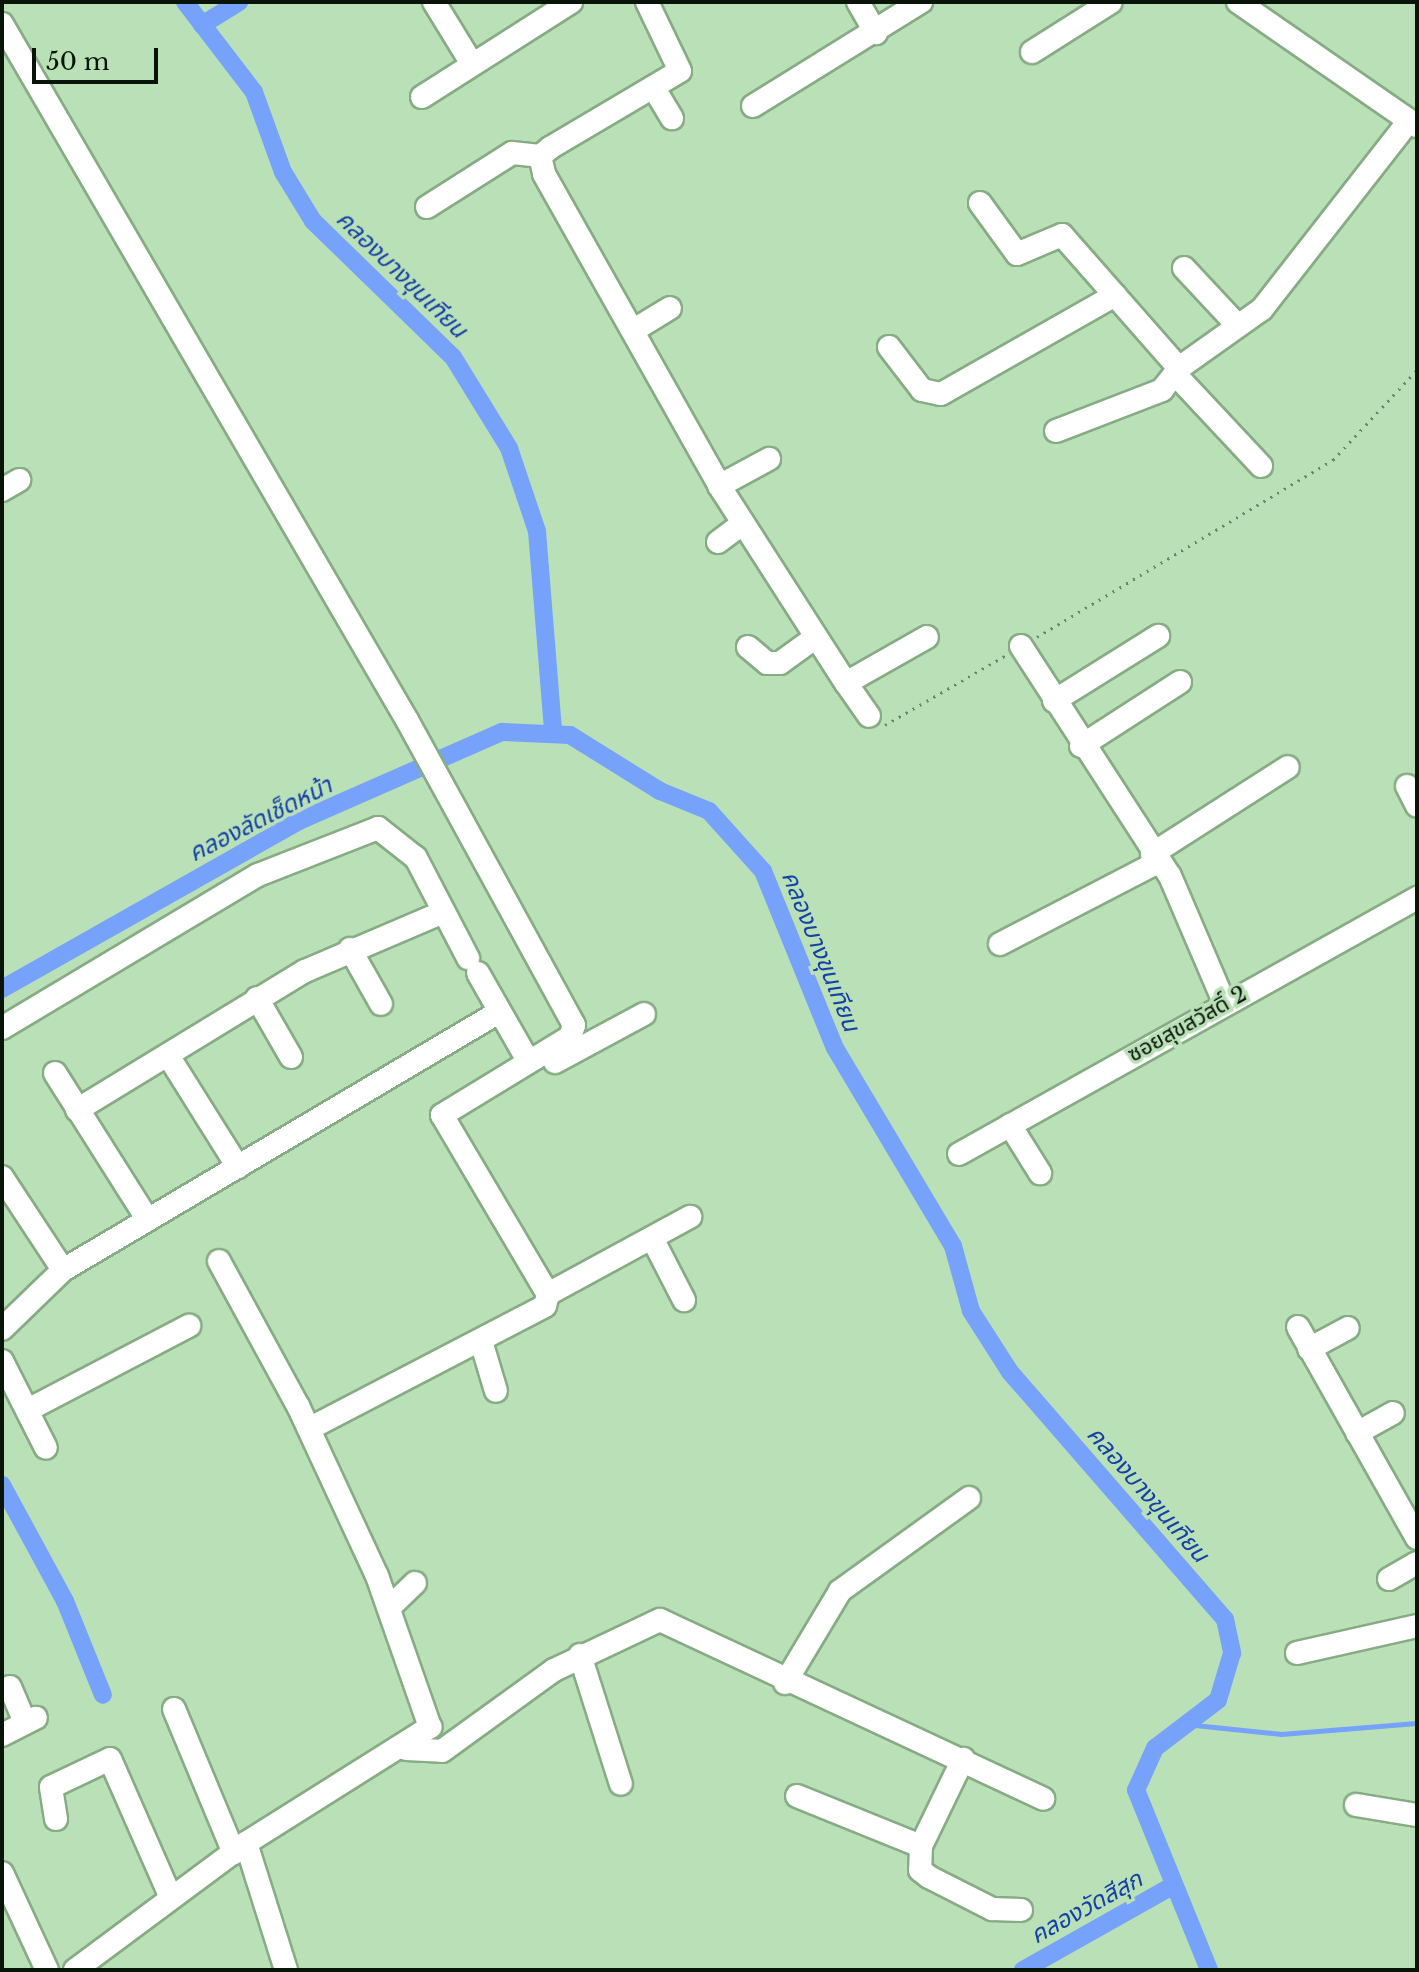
<!DOCTYPE html>
<meta charset="utf-8">
<style>
body{margin:0}
#map{position:relative;width:1419px;height:1972px;overflow:hidden;background:#bae0b7;font-family:"Libre Baskerville","Noto Sans Thai",serif}
div>[style]{position:absolute}
[style*='--x']{left:calc(var(--x)*1px);top:calc(var(--y)*1px);width:calc(var(--w)*1px);rotate:calc(var(--a)*1deg)}
.stream>*{height:5px;margin:-2.5px;padding:0 2.5px;transform-origin:2.5px;border-radius:2.5px;background:#76a2fc}
.canal>*{height:18px;margin:-9px;padding:0 9px;transform-origin:9px;border-radius:9px;background:#76a2fc}
.path>*{height:3px;margin-top:-1.5px;transform-origin:0;background:repeating-linear-gradient(90deg,#6a8569 0 2px,transparent 0 8px)}
.roads{filter:drop-shadow(2px 0 #87ab84) drop-shadow(-2px 0 #87ab84) drop-shadow(0 2px #87ab84) drop-shadow(0 -2px #87ab84)}
.minor>*{height:22px;margin:-11px;padding:0 11px;transform-origin:11px;border-radius:11px;background:#fff}
span{translate:-50% -50%;white-space:nowrap;text-align:center;line-height:1.15;-webkit-text-stroke:7px #bae0b7;paint-order:stroke}
.street-label{font-size:22px;color:#071407}
.water-label{font-size:24px;color:#1540a6;font-style:italic}
.frame{position:absolute;inset:0;border:4px solid #071407;pointer-events:none}
.scale{position:absolute;left:32px;top:48px;width:126px;height:36px;box-sizing:border-box;border:4px solid #071407;border-top:0;padding-left:10px;font-size:24px;line-height:28px;white-space:nowrap;color:#071407;-webkit-text-stroke:6px #bae0b7;paint-order:stroke}
</style>
<div id="map">
<div class="stream">
<div style="--x:1185;--y:1724;--w:97;--a:5.9"></div>
<div style="--x:1281;--y:1734;--w:136;--a:-4.6"></div>
</div>
<div class="canal">
<div style="--x:185;--y:2;--w:113;--a:52.5"></div>
<div style="--x:254;--y:92;--w:85;--a:70.1"></div>
<div style="--x:283;--y:172;--w:57;--a:58.5"></div>
<div style="--x:313;--y:221;--w:195;--a:44.2"></div>
<div style="--x:453;--y:357;--w:107;--a:58.4"></div>
<div style="--x:509;--y:448;--w:88;--a:71.4"></div>
<div style="--x:537;--y:531;--w:199;--a:85.4"></div>
<div style="--x:202;--y:25;--w:44;--a:-31.9"></div>
<div style="--x:2;--y:989;--w:341;--a:-29.5"></div>
<div style="--x:299;--y:821;--w:222;--a:-23.7"></div>
<div style="--x:502;--y:732;--w:68;--a:2.5"></div>
<div style="--x:570;--y:735;--w:106;--a:31.9"></div>
<div style="--x:660;--y:791;--w:53;--a:22.2"></div>
<div style="--x:709;--y:811;--w:81;--a:48"></div>
<div style="--x:763;--y:871;--w:191;--a:67.9"></div>
<div style="--x:835;--y:1048;--w:230;--a:59.2"></div>
<div style="--x:953;--y:1246;--w:67;--a:74.5"></div>
<div style="--x:971;--y:1311;--w:72;--a:57.4"></div>
<div style="--x:1010;--y:1372;--w:327;--a:49"></div>
<div style="--x:1225;--y:1619;--w:35;--a:78"></div>
<div style="--x:1232;--y:1653;--w:49;--a:106.6"></div>
<div style="--x:1218;--y:1700;--w:79;--a:142.7"></div>
<div style="--x:1155;--y:1748;--w:46;--a:114.3"></div>
<div style="--x:1136;--y:1790;--w:194;--a:67.9"></div>
<div style="--x:2;--y:1485;--w:132;--a:61.5"></div>
<div style="--x:65;--y:1601;--w:101;--a:68"></div>
<div style="--x:1023;--y:1970;--w:171;--a:-29.4"></div>
</div>
<div class="path">
<div style="--x:1037;--y:637;--w:345;--a:-30.9"></div>
<div style="--x:1333;--y:460;--w:123;--a:-47"></div>
<div style="--x:885;--y:725;--w:140;--a:-30"></div>
</div>
<div class="roads">
<div class="minor">
<div style="--x:434;--y:2;--w:73;--a:58.5"></div>
<div style="--x:647;--y:2;--w:76;--a:64.4"></div>
<div style="--x:680;--y:71;--w:151;--a:149.4"></div>
<div style="--x:550;--y:148;--w:13;--a:141"></div>
<div style="--x:540;--y:156;--w:18;--a:77"></div>
<div style="--x:544;--y:174;--w:363;--a:60.6"></div>
<div style="--x:722;--y:490;--w:229;--a:57.3"></div>
<div style="--x:846;--y:683;--w:93;--a:-29.6"></div>
<div style="--x:858;--y:2;--w:36;--a:60"></div>
<div style="--x:1238;--y:2;--w:218;--a:34.7"></div>
<div style="--x:2;--y:24;--w:805;--a:59.81"></div>
<div style="--x:407;--y:720;--w:348;--a:61.3"></div>
<div style="--x:574;--y:1025;--w:13;--a:108"></div>
<div style="--x:570;--y:1037;--w:150;--a:148.6"></div>
<div style="--x:442;--y:1115;--w:208;--a:59.4"></div>
<div style="--x:548;--y:1294;--w:12;--a:104"></div>
<div style="--x:545;--y:1306;--w:266;--a:152.5"></div>
<div style="--x:1032;--y:52;--w:93;--a:-32.3"></div>
<div style="--x:655;--y:90;--w:33;--a:59"></div>
<div style="--x:422;--y:97;--w:177;--a:-32.5"></div>
<div style="--x:753;--y:106;--w:198;--a:-31.8"></div>
<div style="--x:980;--y:203;--w:63;--a:54"></div>
<div style="--x:1017;--y:254;--w:49;--a:-22.9"></div>
<div style="--x:1062;--y:235;--w:177;--a:48.7"></div>
<div style="--x:1179;--y:368;--w:102;--a:-35.4"></div>
<div style="--x:1262;--y:309;--w:239;--a:-52"></div>
<div style="--x:427;--y:207;--w:101;--a:-32.4"></div>
<div style="--x:512;--y:153;--w:28;--a:6"></div>
<div style="--x:1184;--y:268;--w:79;--a:47"></div>
<div style="--x:634;--y:330;--w:42;--a:-31.4"></div>
<div style="--x:889;--y:347;--w:54;--a:52.5"></div>
<div style="--x:922;--y:390;--w:19;--a:12"></div>
<div style="--x:941;--y:394;--w:200;--a:-29.6"></div>
<div style="--x:1175;--y:374;--w:126;--a:46.9"></div>
<div style="--x:1056;--y:431;--w:114;--a:-21.1"></div>
<div style="--x:1162;--y:390;--w:28;--a:-52"></div>
<div style="--x:719;--y:486;--w:57;--a:-28.4"></div>
<div style="--x:2;--y:490;--w:20;--a:-30"></div>
<div style="--x:718;--y:542;--w:30;--a:-37"></div>
<div style="--x:1021;--y:646;--w:274;--a:57.1"></div>
<div style="--x:1170;--y:876;--w:137;--a:66.8"></div>
<div style="--x:748;--y:647;--w:25;--a:40"></div>
<div style="--x:767;--y:663;--w:13;--a:0"></div>
<div style="--x:780;--y:663;--w:44;--a:-35.8"></div>
<div style="--x:846;--y:683;--w:40;--a:55.1"></div>
<div style="--x:1054;--y:701;--w:123;--a:-32"></div>
<div style="--x:1081;--y:746;--w:118;--a:-32.9"></div>
<div style="--x:1407;--y:786;--w:22;--a:63"></div>
<div style="--x:1152;--y:854;--w:161;--a:-32.6"></div>
<div style="--x:1000;--y:944;--w:178;--a:-27.4"></div>
<div style="--x:350;--y:949;--w:63;--a:60.6"></div>
<div style="--x:478;--y:973;--w:91;--a:60.3"></div>
<div style="--x:257;--y:998;--w:68;--a:60"></div>
<div style="--x:2;--y:1028;--w:298;--a:-30.9"></div>
<div style="--x:258;--y:875;--w:129;--a:-21.4"></div>
<div style="--x:378;--y:828;--w:48;--a:38.3"></div>
<div style="--x:416;--y:858;--w:113;--a:62.5"></div>
<div style="--x:169;--y:1057;--w:130;--a:57.9"></div>
<div style="--x:555;--y:1062;--w:101;--a:-28.3"></div>
<div style="--x:55;--y:1073;--w:174;--a:57.7"></div>
<div style="--x:77;--y:1110;--w:267;--a:-31.4"></div>
<div style="--x:305;--y:971;--w:148;--a:-23.1"></div>
<div style="--x:1010;--y:1125;--w:57;--a:58"></div>
<div style="--x:959;--y:1154;--w:525;--a:-29.2"></div>
<div style="--x:2;--y:1177;--w:111;--a:56.7"></div>
<div style="--x:652;--y:1238;--w:70;--a:62.7"></div>
<div style="--x:548;--y:1294;--w:162;--a:-28.5"></div>
<div style="--x:1298;--y:1327;--w:242;--a:60.6"></div>
<div style="--x:2;--y:1329;--w:85;--a:-44"></div>
<div style="--x:63;--y:1270;--w:507;--a:-30.61"></div>
<div style="--x:481;--y:1341;--w:52;--a:73.3"></div>
<div style="--x:1309;--y:1349;--w:44;--a:-28.3"></div>
<div style="--x:2;--y:1361;--w:97;--a:63.2"></div>
<div style="--x:28;--y:1410;--w:182;--a:-27.6"></div>
<div style="--x:1357;--y:1433;--w:41;--a:-29.1"></div>
<div style="--x:1389;--y:1579;--w:32;--a:-30"></div>
<div style="--x:389;--y:1608;--w:36;--a:-44"></div>
<div style="--x:1297;--y:1653;--w:123;--a:-12.7"></div>
<div style="--x:580;--y:1655;--w:135;--a:72.4"></div>
<div style="--x:785;--y:1683;--w:107;--a:-59.1"></div>
<div style="--x:840;--y:1591;--w:159;--a:-35.8"></div>
<div style="--x:10;--y:1687;--w:38;--a:67"></div>
<div style="--x:174;--y:1709;--w:156;--a:67.4"></div>
<div style="--x:2;--y:1735;--w:38;--a:-27"></div>
<div style="--x:406;--y:1749;--w:36;--a:3"></div>
<div style="--x:442;--y:1751;--w:138;--a:-35.9"></div>
<div style="--x:554;--y:1670;--w:117;--a:-25.3"></div>
<div style="--x:660;--y:1620;--w:423;--a:25"></div>
<div style="--x:797;--y:1796;--w:134;--a:22"></div>
<div style="--x:921;--y:1846;--w:97;--a:-64.2"></div>
<div style="--x:1356;--y:1805;--w:62;--a:9.3"></div>
<div style="--x:56;--y:1819;--w:32;--a:-99"></div>
<div style="--x:51;--y:1787;--w:65;--a:-25.4"></div>
<div style="--x:110;--y:1759;--w:152;--a:66.3"></div>
<div style="--x:246;--y:1843;--w:133;--a:72.5"></div>
<div style="--x:921;--y:1846;--w:24;--a:92"></div>
<div style="--x:920;--y:1870;--w:11;--a:38"></div>
<div style="--x:929;--y:1877;--w:71;--a:26.9"></div>
<div style="--x:992;--y:1909;--w:29;--a:2"></div>
<div style="--x:2;--y:1873;--w:107;--a:65.1"></div>
<div style="--x:75;--y:1970;--w:213;--a:-36.6"></div>
<div style="--x:246;--y:1843;--w:218;--a:-32.2"></div>
<div style="--x:430;--y:1727;--w:160;--a:-109.3"></div>
<div style="--x:377;--y:1576;--w:187;--a:-114.9"></div>
<div style="--x:298;--y:1406;--w:165;--a:-118.6"></div>
</div>
</div>
<div class="street-label">
<span style="left:1187px;top:1024px;rotate:-29deg">ซอยสุขสวัสดิ์ 2</span>
</div>
<div class="water-label">
<span style="left:402px;top:274px;rotate:44deg">คลองบางขุนเทียน</span>
<span style="left:260px;top:819px;rotate:-27deg">คลองลัดเช็ดหน้า</span>
<span style="left:821px;top:951px;rotate:68deg">คลองบางขุนเทียน</span>
<span style="left:1148px;top:1494px;rotate:49deg">คลองบางขุนเทียน</span>
<span style="left:1086px;top:1907px;rotate:-29deg">คลองวัดสีสุก</span>
</div>
<div class="frame"></div>
<div class="scale">50 m</div>
</div>
